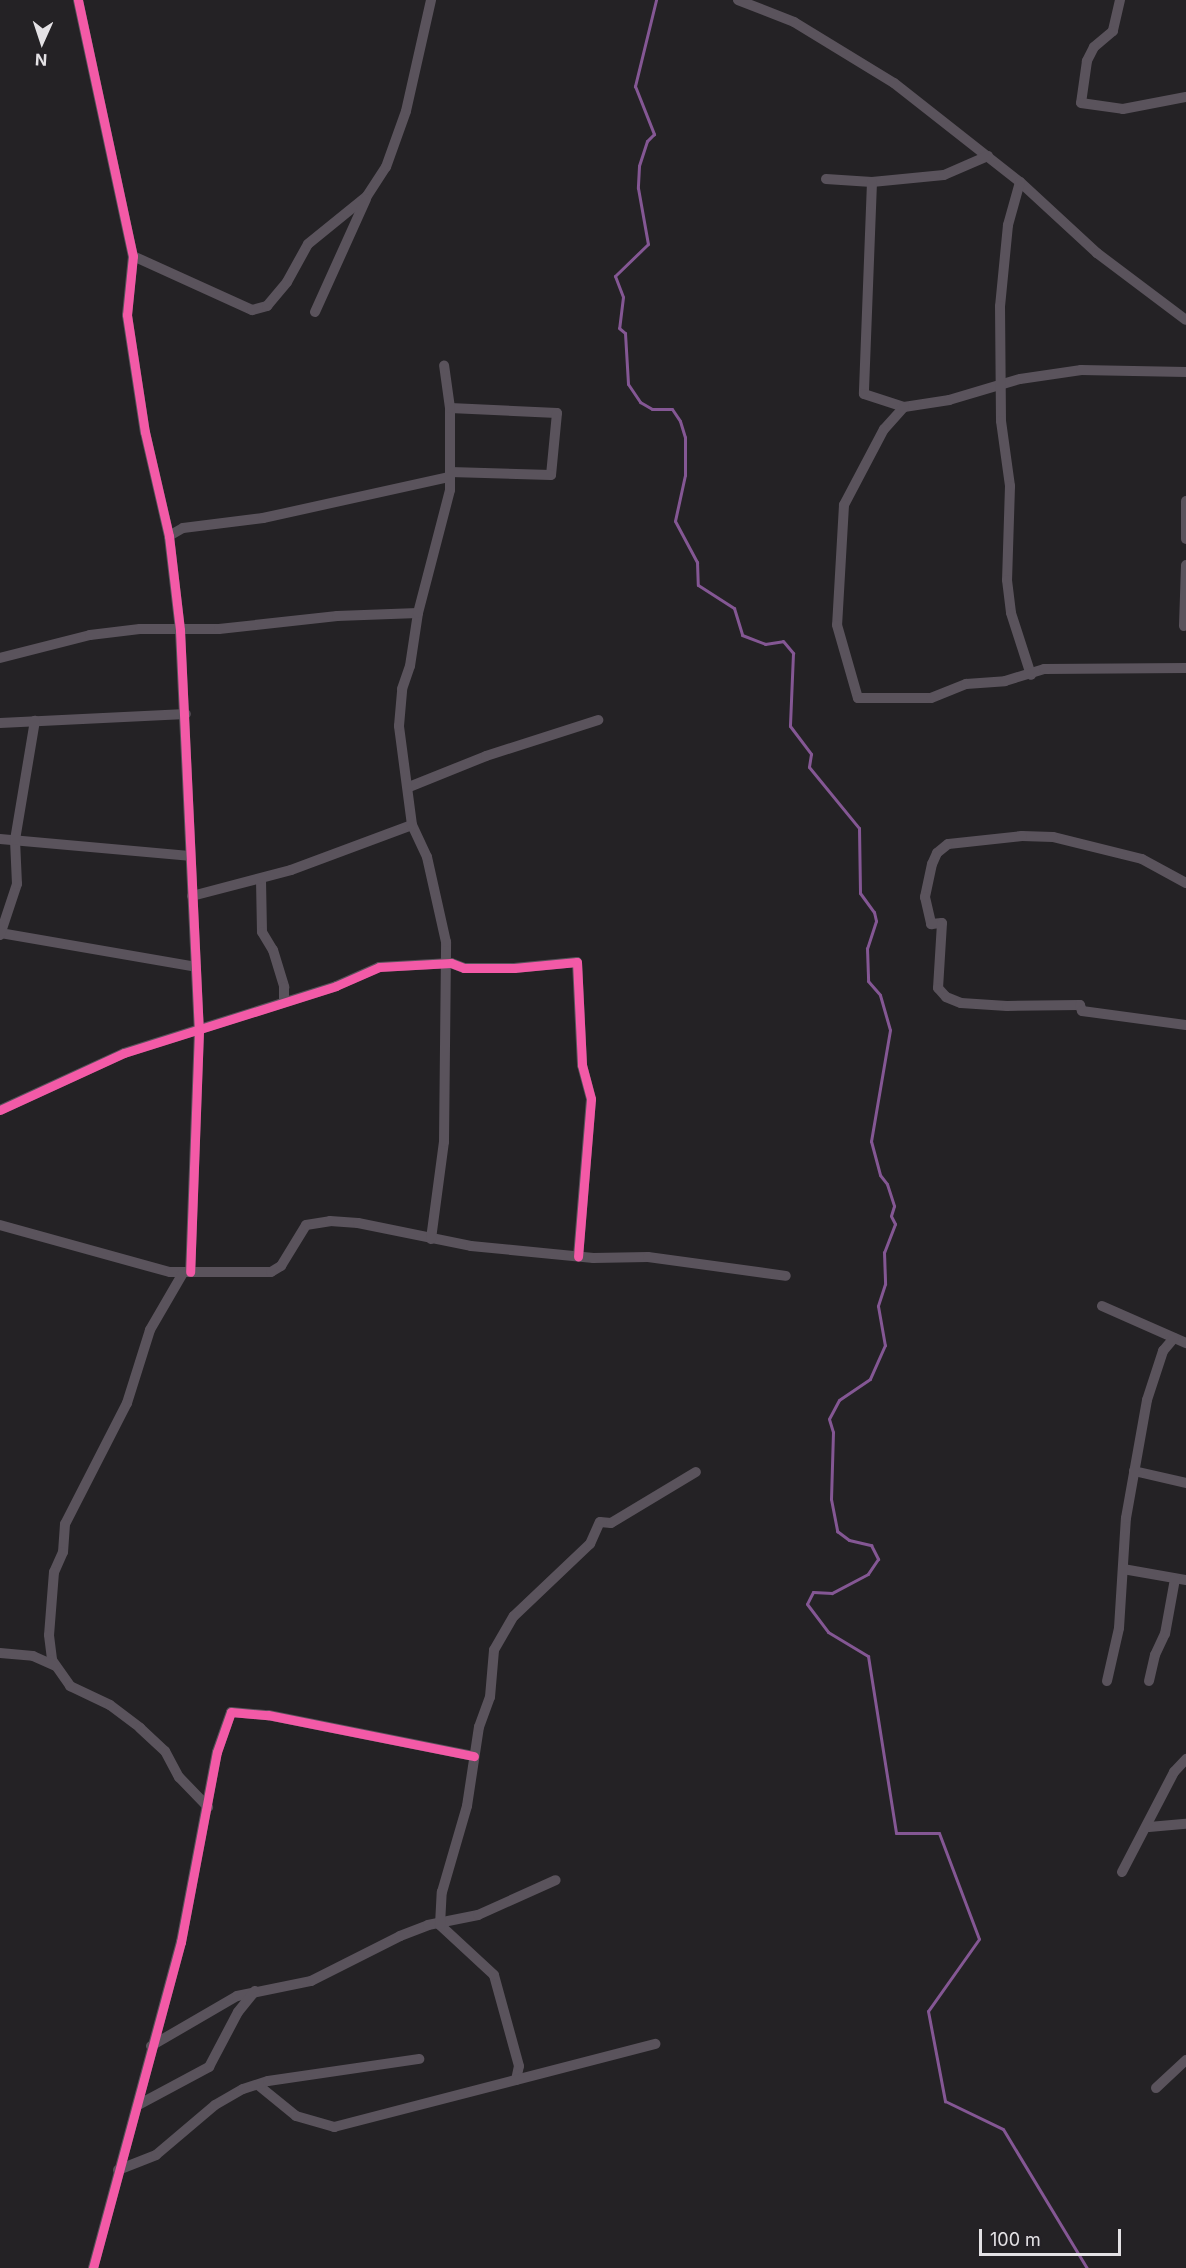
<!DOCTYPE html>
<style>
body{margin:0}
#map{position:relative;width:1186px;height:2268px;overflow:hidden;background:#242225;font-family:Inter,sans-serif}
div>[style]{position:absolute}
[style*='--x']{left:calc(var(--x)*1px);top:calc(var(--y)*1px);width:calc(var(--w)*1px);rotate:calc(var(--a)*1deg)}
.stream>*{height:3px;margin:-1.5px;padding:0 1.5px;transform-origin:1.5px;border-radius:1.5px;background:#845794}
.minor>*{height:10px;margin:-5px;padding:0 5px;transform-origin:5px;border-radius:5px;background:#5a535c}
.cycleway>*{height:9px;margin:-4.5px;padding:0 4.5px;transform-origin:4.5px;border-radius:4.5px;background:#f35aa7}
span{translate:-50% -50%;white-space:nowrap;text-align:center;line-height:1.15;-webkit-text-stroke:4.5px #242126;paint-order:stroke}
.north{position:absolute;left:12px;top:12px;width:60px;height:60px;-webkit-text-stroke:4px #242126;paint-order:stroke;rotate:183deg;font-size:16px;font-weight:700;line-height:24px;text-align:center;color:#e4e2e5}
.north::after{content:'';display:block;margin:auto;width:21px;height:27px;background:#e4e2e5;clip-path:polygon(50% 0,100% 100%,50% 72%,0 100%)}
.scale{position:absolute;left:979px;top:2229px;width:142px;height:27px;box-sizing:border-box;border:3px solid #e4e2e5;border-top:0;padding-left:8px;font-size:18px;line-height:21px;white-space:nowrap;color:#e4e2e5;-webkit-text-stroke:4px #242126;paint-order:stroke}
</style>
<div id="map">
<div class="stream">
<div style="--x:656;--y:0;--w:89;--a:103.7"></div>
<div style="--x:635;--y:86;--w:52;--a:68.4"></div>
<div style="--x:654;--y:134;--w:10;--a:135"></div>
<div style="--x:647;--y:141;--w:26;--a:108"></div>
<div style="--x:639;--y:166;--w:22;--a:93"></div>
<div style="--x:638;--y:188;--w:57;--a:79.9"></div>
<div style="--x:648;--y:244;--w:46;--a:135.9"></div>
<div style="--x:615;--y:276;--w:22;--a:69"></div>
<div style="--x:623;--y:297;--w:31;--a:97"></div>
<div style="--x:619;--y:328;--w:8;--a:40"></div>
<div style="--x:625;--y:333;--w:51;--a:86.6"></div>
<div style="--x:628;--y:384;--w:22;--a:56"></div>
<div style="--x:640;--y:402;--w:14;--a:30"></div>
<div style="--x:652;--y:409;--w:20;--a:0"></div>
<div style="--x:672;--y:409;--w:14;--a:56"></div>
<div style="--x:680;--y:421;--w:17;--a:73"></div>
<div style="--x:685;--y:437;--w:38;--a:90"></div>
<div style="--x:685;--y:475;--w:47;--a:102.3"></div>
<div style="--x:675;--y:521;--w:47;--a:61.8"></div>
<div style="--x:697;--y:562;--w:23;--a:88"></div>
<div style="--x:698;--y:585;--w:43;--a:32.6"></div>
<div style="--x:734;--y:608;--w:28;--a:73"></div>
<div style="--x:742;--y:635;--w:25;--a:21"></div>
<div style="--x:765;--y:644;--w:18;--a:-9"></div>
<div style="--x:783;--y:641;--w:16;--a:50"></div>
<div style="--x:793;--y:653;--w:73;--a:92.4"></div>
<div style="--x:790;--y:726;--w:35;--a:53"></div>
<div style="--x:811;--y:754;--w:13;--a:99"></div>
<div style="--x:809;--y:767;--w:79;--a:50.7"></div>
<div style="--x:859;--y:828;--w:65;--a:89.1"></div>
<div style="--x:860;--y:893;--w:24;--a:54"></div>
<div style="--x:874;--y:912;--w:9;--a:77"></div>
<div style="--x:876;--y:921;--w:28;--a:108"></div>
<div style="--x:867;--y:948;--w:33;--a:88"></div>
<div style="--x:868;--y:981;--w:18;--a:49"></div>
<div style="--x:880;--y:995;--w:36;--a:74"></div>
<div style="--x:890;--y:1030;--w:113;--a:99.7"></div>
<div style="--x:871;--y:1141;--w:35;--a:75"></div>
<div style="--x:880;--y:1175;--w:11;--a:52"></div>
<div style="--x:887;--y:1184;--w:23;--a:72"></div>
<div style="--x:894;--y:1206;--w:10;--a:107"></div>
<div style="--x:891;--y:1216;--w:9;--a:63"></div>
<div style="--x:895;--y:1224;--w:30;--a:111"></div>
<div style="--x:884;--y:1252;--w:32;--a:88"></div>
<div style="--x:885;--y:1284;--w:23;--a:108"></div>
<div style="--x:878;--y:1306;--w:40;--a:80"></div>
<div style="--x:885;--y:1345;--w:37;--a:114"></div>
<div style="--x:870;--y:1379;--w:37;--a:146"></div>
<div style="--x:839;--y:1400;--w:21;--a:118"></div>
<div style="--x:829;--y:1419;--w:14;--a:73"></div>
<div style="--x:833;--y:1432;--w:67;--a:91.7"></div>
<div style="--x:831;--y:1499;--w:33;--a:79"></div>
<div style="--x:837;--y:1531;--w:15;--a:37"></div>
<div style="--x:849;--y:1540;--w:23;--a:13"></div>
<div style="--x:871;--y:1545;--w:16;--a:63"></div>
<div style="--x:878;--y:1559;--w:18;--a:124"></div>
<div style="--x:868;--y:1574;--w:41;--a:152.2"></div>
<div style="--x:832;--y:1593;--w:19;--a:-177"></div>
<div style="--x:813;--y:1592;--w:13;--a:117"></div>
<div style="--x:807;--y:1604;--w:35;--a:53"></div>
<div style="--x:828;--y:1632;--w:47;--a:31"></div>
<div style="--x:868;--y:1656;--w:179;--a:81"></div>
<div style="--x:896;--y:1833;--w:43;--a:0"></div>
<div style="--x:939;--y:1833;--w:113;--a:69.3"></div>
<div style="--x:979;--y:1939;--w:88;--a:125.3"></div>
<div style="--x:928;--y:2011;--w:92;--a:79.3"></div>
<div style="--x:945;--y:2101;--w:64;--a:25.8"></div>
<div style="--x:1003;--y:2129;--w:162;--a:58.9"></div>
</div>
<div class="minor">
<div style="--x:78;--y:0;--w:262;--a:77.9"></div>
<div style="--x:133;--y:256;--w:59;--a:95.8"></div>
<div style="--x:127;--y:315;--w:118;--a:81.3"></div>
<div style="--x:145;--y:432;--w:107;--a:77"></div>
<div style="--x:169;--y:536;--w:95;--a:83.3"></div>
<div style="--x:180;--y:630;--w:401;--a:87.3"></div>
<div style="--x:199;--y:1031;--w:241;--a:92.1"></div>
<div style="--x:738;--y:0;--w:60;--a:21.4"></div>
<div style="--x:794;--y:22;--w:117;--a:31.4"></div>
<div style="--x:894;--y:83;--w:160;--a:38.2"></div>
<div style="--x:1020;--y:182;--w:105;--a:42.7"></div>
<div style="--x:1097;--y:253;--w:111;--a:37"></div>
<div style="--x:1120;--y:0;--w:32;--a:103"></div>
<div style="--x:1113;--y:31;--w:25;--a:140"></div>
<div style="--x:1094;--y:47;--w:16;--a:117"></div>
<div style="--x:1087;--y:61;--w:42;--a:98.1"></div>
<div style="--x:1081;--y:103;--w:42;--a:8.1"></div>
<div style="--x:1123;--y:109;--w:64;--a:-10.8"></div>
<div style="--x:826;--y:179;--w:46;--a:3.7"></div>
<div style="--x:872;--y:182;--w:72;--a:-5.6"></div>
<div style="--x:944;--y:175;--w:48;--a:-23.4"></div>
<div style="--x:872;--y:182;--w:212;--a:92.2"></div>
<div style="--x:864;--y:394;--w:42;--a:18"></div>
<div style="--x:904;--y:407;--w:46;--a:-8.8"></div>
<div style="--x:949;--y:400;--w:74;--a:-16.5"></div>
<div style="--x:1020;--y:379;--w:62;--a:-8.4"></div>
<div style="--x:1081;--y:370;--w:105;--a:1.1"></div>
<div style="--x:1020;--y:182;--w:45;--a:105.6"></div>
<div style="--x:1008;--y:225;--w:81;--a:95.6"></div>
<div style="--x:1000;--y:306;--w:115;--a:89.5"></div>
<div style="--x:1001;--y:421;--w:66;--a:82.1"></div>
<div style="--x:1010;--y:486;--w:94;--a:91.8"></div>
<div style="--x:1007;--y:580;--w:33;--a:83"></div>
<div style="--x:1011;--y:613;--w:65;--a:72.1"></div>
<div style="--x:133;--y:256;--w:131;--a:24.4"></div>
<div style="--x:252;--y:310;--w:16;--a:-15"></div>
<div style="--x:267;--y:306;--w:31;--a:-50"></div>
<div style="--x:287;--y:282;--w:43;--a:-61.1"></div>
<div style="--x:308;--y:244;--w:76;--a:-39.1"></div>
<div style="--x:367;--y:196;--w:35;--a:-57"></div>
<div style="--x:386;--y:167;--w:59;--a:-70.3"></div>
<div style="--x:406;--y:111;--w:114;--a:-77.3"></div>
<div style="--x:315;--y:312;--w:124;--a:-65.7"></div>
<div style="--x:904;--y:407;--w:30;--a:132"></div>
<div style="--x:884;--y:429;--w:86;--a:117.8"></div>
<div style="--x:844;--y:505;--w:120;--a:93.3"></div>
<div style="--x:837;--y:625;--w:76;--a:74"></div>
<div style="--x:858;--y:698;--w:73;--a:0"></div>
<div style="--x:931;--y:698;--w:38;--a:-22"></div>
<div style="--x:966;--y:684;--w:39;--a:-4"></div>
<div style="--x:1005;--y:681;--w:41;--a:-17.1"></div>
<div style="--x:1044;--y:669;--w:142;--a:-0.4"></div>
<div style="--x:450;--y:408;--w:107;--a:2.7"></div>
<div style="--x:557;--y:413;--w:62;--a:95.5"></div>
<div style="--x:551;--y:475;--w:101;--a:-178.3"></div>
<div style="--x:1186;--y:501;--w:38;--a:90"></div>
<div style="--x:169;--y:536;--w:16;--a:-30"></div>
<div style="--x:183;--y:528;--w:81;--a:-7.1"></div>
<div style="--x:263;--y:518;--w:191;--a:-12.4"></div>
<div style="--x:1184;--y:626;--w:61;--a:-88.1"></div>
<div style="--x:0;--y:658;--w:93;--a:-14.3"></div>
<div style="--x:90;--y:635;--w:50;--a:-6.8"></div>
<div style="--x:140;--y:629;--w:79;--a:0"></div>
<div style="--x:219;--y:629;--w:119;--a:-6.3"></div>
<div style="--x:337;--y:616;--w:81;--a:-2.1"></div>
<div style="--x:0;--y:723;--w:186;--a:-2.8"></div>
<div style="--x:409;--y:787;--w:83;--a:-21.9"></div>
<div style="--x:486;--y:756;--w:118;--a:-17.8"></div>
<div style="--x:0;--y:839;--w:190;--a:5.1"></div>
<div style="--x:261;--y:880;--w:52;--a:88.9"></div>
<div style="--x:262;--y:932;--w:21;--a:59"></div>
<div style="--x:273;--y:950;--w:39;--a:73"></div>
<div style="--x:284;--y:987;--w:14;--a:90"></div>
<div style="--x:1186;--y:883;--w:50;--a:-151.4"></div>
<div style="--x:1142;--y:859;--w:92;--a:-166.1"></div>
<div style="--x:1053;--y:837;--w:31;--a:-178"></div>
<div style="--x:1022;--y:836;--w:74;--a:173.8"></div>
<div style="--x:948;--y:844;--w:14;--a:141"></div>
<div style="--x:937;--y:853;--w:12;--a:114"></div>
<div style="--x:932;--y:864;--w:34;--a:102"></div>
<div style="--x:925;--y:897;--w:28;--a:77"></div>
<div style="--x:931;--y:924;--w:11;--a:-5"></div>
<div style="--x:942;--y:923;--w:65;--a:93.5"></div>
<div style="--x:938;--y:988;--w:12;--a:48"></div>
<div style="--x:946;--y:997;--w:16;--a:22"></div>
<div style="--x:961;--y:1003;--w:46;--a:3.7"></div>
<div style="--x:1007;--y:1006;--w:73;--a:-0.8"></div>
<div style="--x:1080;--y:1005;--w:6;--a:72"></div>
<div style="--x:1082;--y:1011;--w:105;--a:7.7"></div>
<div style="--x:192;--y:896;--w:102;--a:-14.7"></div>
<div style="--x:291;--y:870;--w:129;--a:-20.4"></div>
<div style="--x:0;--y:933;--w:199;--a:9.8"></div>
<div style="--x:0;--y:935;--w:54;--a:-71.6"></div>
<div style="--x:17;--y:884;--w:44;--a:-92.6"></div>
<div style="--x:15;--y:840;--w:121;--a:-80.5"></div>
<div style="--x:0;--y:1110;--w:136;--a:-24.7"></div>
<div style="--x:124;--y:1053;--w:222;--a:-17.5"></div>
<div style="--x:336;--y:986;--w:47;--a:-23.8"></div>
<div style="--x:379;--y:967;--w:72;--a:-3.2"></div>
<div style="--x:451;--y:963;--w:14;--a:21"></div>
<div style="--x:464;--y:968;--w:50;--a:0"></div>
<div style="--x:514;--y:968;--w:63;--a:-5.4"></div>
<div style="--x:577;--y:962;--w:103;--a:87.2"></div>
<div style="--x:582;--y:1065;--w:35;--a:75"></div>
<div style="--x:591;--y:1099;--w:158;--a:94.7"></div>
<div style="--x:0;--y:1225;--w:176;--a:15.5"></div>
<div style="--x:170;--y:1272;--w:101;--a:0"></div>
<div style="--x:271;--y:1272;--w:12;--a:-31"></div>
<div style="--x:281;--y:1266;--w:48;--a:-58.6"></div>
<div style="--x:306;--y:1225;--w:24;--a:-9"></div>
<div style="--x:330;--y:1221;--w:28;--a:4"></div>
<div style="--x:358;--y:1223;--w:115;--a:11.5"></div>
<div style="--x:471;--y:1246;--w:123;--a:5.6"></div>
<div style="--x:593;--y:1258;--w:55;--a:-1"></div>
<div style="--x:648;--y:1257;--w:139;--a:7.8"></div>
<div style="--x:431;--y:1239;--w:98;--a:-82.4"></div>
<div style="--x:444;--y:1142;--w:200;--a:-89.4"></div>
<div style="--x:446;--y:942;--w:87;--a:-102.6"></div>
<div style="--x:427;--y:857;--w:35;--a:-115"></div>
<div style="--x:412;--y:825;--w:100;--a:-97.5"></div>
<div style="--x:399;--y:726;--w:37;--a:-85"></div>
<div style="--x:402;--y:689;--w:24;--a:-71"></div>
<div style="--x:410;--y:666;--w:54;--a:-81.4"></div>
<div style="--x:418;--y:613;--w:127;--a:-75.4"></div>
<div style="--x:450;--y:490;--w:82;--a:-90"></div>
<div style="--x:450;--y:408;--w:43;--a:-97.9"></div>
<div style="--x:183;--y:1273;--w:66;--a:120.1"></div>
<div style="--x:150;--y:1330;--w:77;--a:107.5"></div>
<div style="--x:127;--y:1403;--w:136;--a:117.1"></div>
<div style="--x:65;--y:1524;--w:28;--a:94"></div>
<div style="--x:63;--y:1552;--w:22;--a:114"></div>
<div style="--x:54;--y:1572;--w:63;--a:94.5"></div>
<div style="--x:49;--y:1635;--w:25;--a:83"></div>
<div style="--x:52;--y:1660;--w:32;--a:55"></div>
<div style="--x:70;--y:1686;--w:44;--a:25.4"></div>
<div style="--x:110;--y:1705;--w:38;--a:37"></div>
<div style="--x:140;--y:1728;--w:34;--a:43"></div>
<div style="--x:165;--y:1751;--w:30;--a:62"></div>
<div style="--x:179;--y:1777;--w:42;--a:46"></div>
<div style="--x:1102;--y:1306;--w:92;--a:23.8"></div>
<div style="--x:1134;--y:1471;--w:53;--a:13"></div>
<div style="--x:1123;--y:1569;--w:64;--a:9.9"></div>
<div style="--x:0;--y:1653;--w:33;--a:5"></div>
<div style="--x:33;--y:1656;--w:24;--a:24"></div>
<div style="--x:1107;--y:1681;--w:54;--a:-77.2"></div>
<div style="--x:1119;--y:1628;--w:110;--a:-86.4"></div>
<div style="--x:1126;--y:1518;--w:120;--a:-79.9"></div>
<div style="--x:1147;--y:1400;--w:52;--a:-71.9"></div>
<div style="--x:1163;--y:1351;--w:17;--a:-50"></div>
<div style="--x:1149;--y:1681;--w:27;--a:-77"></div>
<div style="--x:1155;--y:1655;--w:23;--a:-65"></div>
<div style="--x:1165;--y:1634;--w:56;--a:-79.7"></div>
<div style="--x:1149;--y:1827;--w:37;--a:-5"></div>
<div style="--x:1122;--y:1872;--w:113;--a:-62.5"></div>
<div style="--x:1174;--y:1772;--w:18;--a:-47"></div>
<div style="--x:151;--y:2046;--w:99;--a:-30.2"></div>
<div style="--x:237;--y:1996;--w:76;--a:-11.5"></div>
<div style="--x:311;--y:1981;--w:100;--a:-26.8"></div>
<div style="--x:400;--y:1936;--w:30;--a:-21"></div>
<div style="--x:428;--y:1925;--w:51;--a:-11.3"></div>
<div style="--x:478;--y:1915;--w:85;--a:-24.2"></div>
<div style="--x:516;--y:2080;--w:14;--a:-78"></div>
<div style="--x:519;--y:2066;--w:94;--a:-105.4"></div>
<div style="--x:494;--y:1975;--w:74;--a:-137.2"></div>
<div style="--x:440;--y:1925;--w:33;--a:-87"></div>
<div style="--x:442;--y:1892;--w:90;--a:-73.8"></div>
<div style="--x:467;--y:1806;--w:80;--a:-81.4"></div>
<div style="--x:479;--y:1727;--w:32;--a:-70"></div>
<div style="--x:490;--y:1697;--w:47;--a:-85.1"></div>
<div style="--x:494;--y:1650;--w:39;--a:-60"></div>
<div style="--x:514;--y:1616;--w:105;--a:-43.5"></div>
<div style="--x:590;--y:1544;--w:24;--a:-66"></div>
<div style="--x:600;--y:1522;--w:11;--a:5"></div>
<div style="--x:611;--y:1523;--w:99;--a:-31"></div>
<div style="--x:258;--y:2085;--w:49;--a:39.2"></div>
<div style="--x:296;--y:2116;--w:40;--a:16"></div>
<div style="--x:334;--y:2127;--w:332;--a:-14.5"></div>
<div style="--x:1156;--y:2088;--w:41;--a:-43"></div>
<div style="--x:138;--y:2105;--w:81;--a:-28.2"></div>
<div style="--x:209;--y:2067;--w:62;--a:-62.2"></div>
<div style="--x:238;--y:2012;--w:27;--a:-51"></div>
<div style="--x:118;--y:2170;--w:41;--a:-21.5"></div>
<div style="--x:156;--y:2155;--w:77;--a:-40.3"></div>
<div style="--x:215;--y:2105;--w:32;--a:-30"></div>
<div style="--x:243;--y:2089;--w:26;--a:-18"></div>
<div style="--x:268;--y:2081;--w:153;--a:-8.3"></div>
<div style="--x:93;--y:2268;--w:338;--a:-74.9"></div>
<div style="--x:181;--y:1942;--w:193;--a:-79.3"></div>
<div style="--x:217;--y:1752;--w:42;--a:-70.7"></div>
<div style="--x:231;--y:1712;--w:37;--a:5"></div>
<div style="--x:268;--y:1715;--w:210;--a:11.3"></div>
</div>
<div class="cycleway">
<div style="--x:78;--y:0;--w:262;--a:77.9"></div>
<div style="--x:133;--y:256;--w:59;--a:95.8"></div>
<div style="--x:127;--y:315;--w:118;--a:81.3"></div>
<div style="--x:145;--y:432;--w:107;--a:77"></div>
<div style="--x:169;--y:536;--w:95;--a:83.3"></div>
<div style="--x:180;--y:630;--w:401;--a:87.3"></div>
<div style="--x:199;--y:1031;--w:241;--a:92.1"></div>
<div style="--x:0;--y:1110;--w:136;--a:-24.7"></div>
<div style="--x:124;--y:1053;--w:222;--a:-17.5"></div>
<div style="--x:336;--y:986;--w:47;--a:-23.8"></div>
<div style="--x:379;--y:967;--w:72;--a:-3.2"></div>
<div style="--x:451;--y:963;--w:14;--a:21"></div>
<div style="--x:464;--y:968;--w:50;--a:0"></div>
<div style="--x:514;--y:968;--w:63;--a:-5.4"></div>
<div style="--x:577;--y:962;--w:103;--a:87.2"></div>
<div style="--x:582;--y:1065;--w:35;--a:75"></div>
<div style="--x:591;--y:1099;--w:158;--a:94.7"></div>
<div style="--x:93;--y:2268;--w:338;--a:-74.9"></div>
<div style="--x:181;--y:1942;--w:193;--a:-79.3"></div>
<div style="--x:217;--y:1752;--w:42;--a:-70.7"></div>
<div style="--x:231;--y:1712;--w:37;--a:5"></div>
<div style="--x:268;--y:1715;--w:210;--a:11.3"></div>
</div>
<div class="north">N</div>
<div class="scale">100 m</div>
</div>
